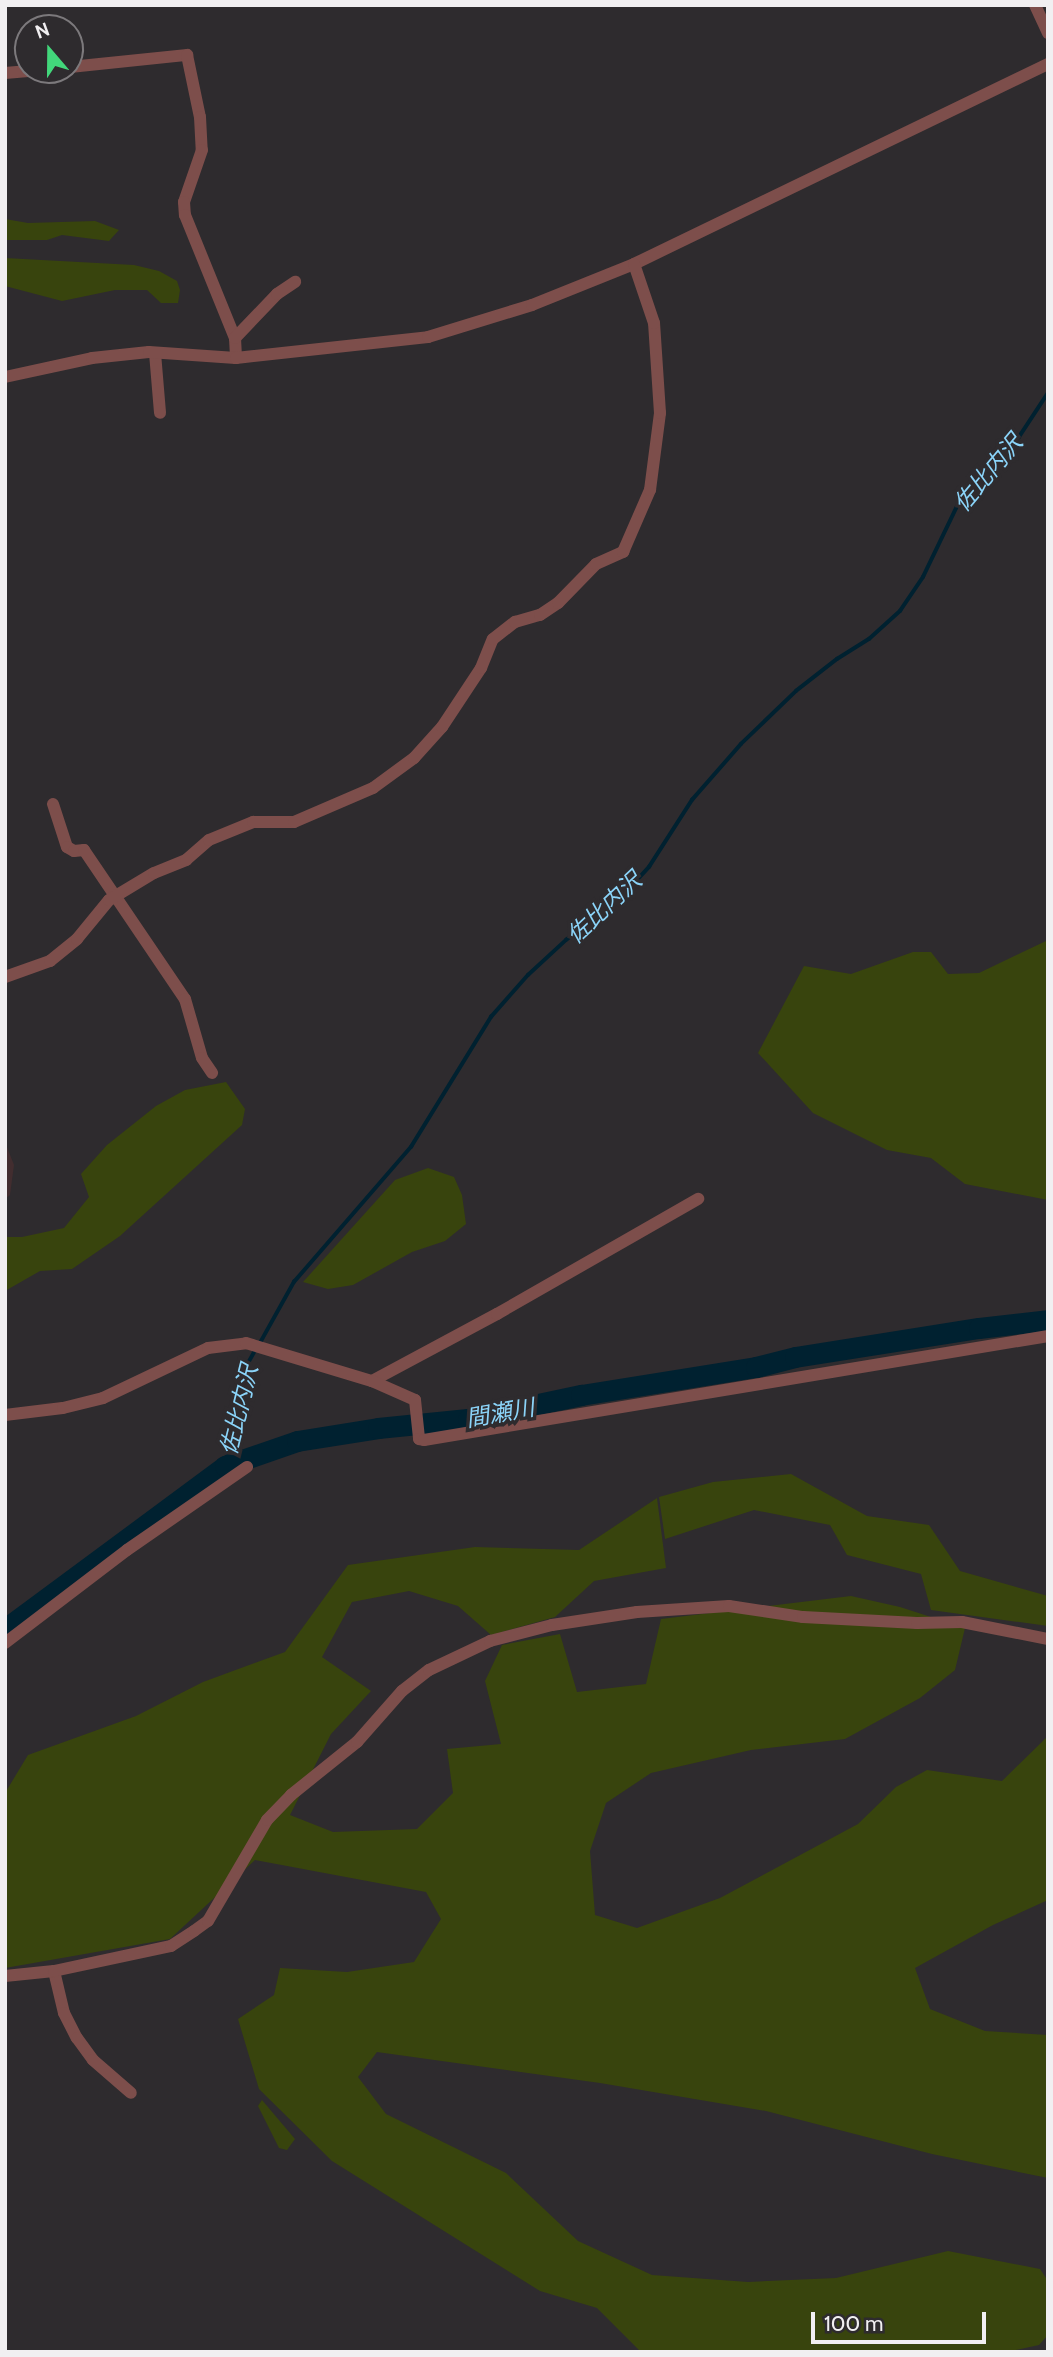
<!DOCTYPE html>
<meta charset="utf-8">
<style>
body{margin:0}
#map{position:relative;width:1053px;height:2357px;overflow:hidden;background:#2e2b2e;font-family:Cabin,"Noto Sans JP",sans-serif}
div>[style]{position:absolute}
[style*='--x']{left:calc(var(--x)*1px);top:calc(var(--y)*1px);width:calc(var(--w)*1px);rotate:calc(var(--a)*1deg)}
.education>*{inset:0;background:#422d2f}
.green>*{inset:0;background:#38440d}
.stream>*{height:3.5px;margin:-1.75px;padding:0 1.75px;transform-origin:1.75px;border-radius:1.75px;background:#002130}
.river>*{height:21px;margin:-10.5px;padding:0 10.5px;transform-origin:10.5px;border-radius:10.5px;background:#002130}
.minor>*{height:12px;margin:-6px;padding:0 6px;transform-origin:6px;border-radius:6px;background:#7d4e4b}
span{translate:-50% -50%;white-space:nowrap;text-align:center;line-height:1.15;-webkit-text-stroke:7px #2e2b2e;paint-order:stroke}
.water-label{font-size:23px;color:#8bd4f9;font-style:italic}
.frame{position:absolute;inset:0;border:7px solid #f1eff1;pointer-events:none}
.north{position:absolute;left:14px;top:14px;width:70px;height:70px;box-sizing:border-box;background:#2e2b2e;border:2px solid #7c797c;border-radius:50%;rotate:340deg;font-size:19px;font-weight:700;line-height:28px;text-align:center;color:#f1eff1}
.north::after{content:'';display:block;margin:auto;width:24px;height:32px;background:#42d77b;clip-path:polygon(50% 0,100% 100%,50% 72%,0 100%)}
.scale{position:absolute;left:811px;top:2312px;width:175px;height:32px;box-sizing:border-box;border:4px solid #f1eff1;border-top:0;padding-left:9px;font-size:21px;line-height:24px;white-space:nowrap;color:#f1eff1;-webkit-text-stroke:5px #2e2b2e;paint-order:stroke}
</style>
<div id="map">
<div class="education">
<div style="clip-path:polygon(5px 1142px,14px 1165px,10px 1195px,5px 1199px)"></div>
</div>
<div class="green">
<div style="clip-path:polygon(5px 219px,28px 223px,95px 221px,119px 230px,109px 241px,62px 235px,47px 240px,5px 240px)"></div>
<div style="clip-path:polygon(5px 258px,134px 265px,159px 271px,177px 281px,180px 290px,178px 303px,161px 303px,147px 290px,115px 290px,62px 301px,5px 286px)"></div>
<div style="clip-path:polygon(1048px 940px,1048px 1200px,965px 1184px,931px 1158px,887px 1150px,813px 1113px,758px 1053px,804px 966px,851px 974px,913px 952px,931px 952px,948px 974px,979px 973px)"></div>
<div style="clip-path:polygon(226px 1082px,245px 1109px,242px 1125px,120px 1236px,72px 1269px,40px 1271px,5px 1291px,5px 1237px,22px 1237px,64px 1228px,89px 1197px,81px 1174px,107px 1145px,156px 1106px,185px 1090px)"></div>
<div style="clip-path:polygon(428px 1168px,454px 1177px,462px 1195px,466px 1224px,445px 1241px,412px 1252px,353px 1285px,328px 1289px,303px 1282px,395px 1180px)"></div>
<div style="clip-path:polygon(791px 1474px,867px 1516px,929px 1525px,960px 1571px,1048px 1596px,1048px 1626px,931px 1610px,921px 1574px,847px 1555px,830px 1525px,754px 1510px,665px 1539px,659px 1497px,713px 1482px)"></div>
<div style="clip-path:polygon(657px 1498px,666px 1568px,594px 1581px,555px 1617px,491px 1635px,458px 1606px,409px 1591px,352px 1602px,322px 1657px,371px 1691px,331px 1734px,290px 1815px,333px 1832px,417px 1829px,453px 1793px,447px 1749px,501px 1744px,485px 1681px,502px 1645px,560px 1634px,577px 1692px,646px 1684px,661px 1619px,851px 1596px,900px 1607px,965px 1628px,955px 1670px,920px 1698px,845px 1739px,751px 1750px,651px 1773px,606px 1803px,590px 1851px,595px 1915px,637px 1928px,720px 1898px,858px 1824px,896px 1787px,927px 1770px,1002px 1781px,1048px 1736px,1048px 1900px,993px 1925px,915px 1968px,930px 2009px,985px 2031px,1048px 2035px,1048px 2178px,932px 2154px,766px 2111px,600px 2083px,377px 2052px,358px 2077px,386px 2114px,506px 2173px,578px 2241px,652px 2275px,748px 2282px,836px 2278px,948px 2251px,1040px 2269px,1048px 2281px,1048px 2335px,1039px 2345px,1006px 2352px,641px 2352px,597px 2308px,540px 2291px,332px 2161px,259px 2089px,238px 2019px,274px 1995px,280px 1968px,347px 1972px,414px 1962px,441px 1919px,426px 1892px,255px 1860px,170px 1939px,5px 1968px,5px 1793px,28px 1755px,136px 1716px,203px 1682px,285px 1652px,348px 1565px,475px 1547px,579px 1550px)"></div>
<div style="clip-path:polygon(262px 2100px,295px 2139px,287px 2150px,279px 2148px,258px 2106px)"></div>
</div>
<div class="stream">
<div style="--x:260;--y:1343;--w:70;--a:-60.9"></div>
<div style="--x:294;--y:1282;--w:179;--a:-49.1"></div>
<div style="--x:411;--y:1147;--w:153;--a:-58.4"></div>
<div style="--x:491;--y:1017;--w:56;--a:-48.6"></div>
<div style="--x:528;--y:975;--w:52;--a:-42.6"></div>
<div style="--x:566;--y:940;--w:59;--a:-36.1"></div>
<div style="--x:614;--y:905;--w:52;--a:-47.4"></div>
<div style="--x:649;--y:867;--w:80;--a:-57.3"></div>
<div style="--x:692;--y:800;--w:74;--a:-48.8"></div>
<div style="--x:741;--y:744;--w:76;--a:-43.9"></div>
<div style="--x:796;--y:691;--w:52;--a:-38"></div>
<div style="--x:837;--y:659;--w:38;--a:-32"></div>
<div style="--x:869;--y:639;--w:42;--a:-42.1"></div>
<div style="--x:900;--y:611;--w:41;--a:-55.9"></div>
<div style="--x:923;--y:577;--w:85;--a:-64.3"></div>
<div style="--x:960;--y:500;--w:31;--a:-53"></div>
<div style="--x:979;--y:475;--w:55;--a:-43.5"></div>
<div style="--x:1019;--y:437;--w:53;--a:-56.6"></div>
<div style="--x:225;--y:1466;--w:57;--a:-79.9"></div>
<div style="--x:235;--y:1410;--w:47;--a:-75.1"></div>
<div style="--x:247;--y:1365;--w:18;--a:-61"></div>
</div>
<div class="river">
<div style="--x:5;--y:1629;--w:274;--a:-36.5"></div>
<div style="--x:225;--y:1466;--w:76;--a:-19.1"></div>
<div style="--x:297;--y:1441;--w:82;--a:-9.1"></div>
<div style="--x:378;--y:1428;--w:90;--a:-5.7"></div>
<div style="--x:468;--y:1419;--w:116;--a:-12"></div>
<div style="--x:581;--y:1395;--w:177;--a:-9.1"></div>
<div style="--x:756;--y:1367;--w:40;--a:-14.4"></div>
<div style="--x:795;--y:1357;--w:186;--a:-9"></div>
<div style="--x:979;--y:1328;--w:69;--a:-6.6"></div>
</div>
<div class="minor">
<div style="--x:1035;--y:5;--w:31;--a:65"></div>
<div style="--x:70;--y:67;--w:118;--a:-5.9"></div>
<div style="--x:187;--y:55;--w:63;--a:78.2"></div>
<div style="--x:200;--y:117;--w:33;--a:87"></div>
<div style="--x:202;--y:150;--w:55;--a:109.1"></div>
<div style="--x:184;--y:202;--w:13;--a:86"></div>
<div style="--x:185;--y:215;--w:133;--a:67.9"></div>
<div style="--x:235;--y:338;--w:20;--a:87"></div>
<div style="--x:5;--y:73;--w:35;--a:-5"></div>
<div style="--x:235;--y:338;--w:61;--a:-46.3"></div>
<div style="--x:277;--y:294;--w:22;--a:-34"></div>
<div style="--x:155;--y:353;--w:60;--a:85.2"></div>
<div style="--x:5;--y:377;--w:89;--a:-12.3"></div>
<div style="--x:92;--y:358;--w:57;--a:-6"></div>
<div style="--x:149;--y:352;--w:87;--a:3.9"></div>
<div style="--x:236;--y:358;--w:193;--a:-6.2"></div>
<div style="--x:428;--y:337;--w:109;--a:-17.1"></div>
<div style="--x:532;--y:305;--w:110;--a:-21.9"></div>
<div style="--x:634;--y:264;--w:460;--a:-25.8"></div>
<div style="--x:53;--y:804;--w:45;--a:72"></div>
<div style="--x:67;--y:847;--w:8;--a:30"></div>
<div style="--x:74;--y:851;--w:10;--a:-6"></div>
<div style="--x:84;--y:850;--w:180;--a:55.9"></div>
<div style="--x:185;--y:999;--w:61;--a:73.9"></div>
<div style="--x:202;--y:1058;--w:18;--a:56"></div>
<div style="--x:5;--y:977;--w:48;--a:-19.6"></div>
<div style="--x:50;--y:961;--w:35;--a:-39"></div>
<div style="--x:77;--y:939;--w:50;--a:-50.6"></div>
<div style="--x:109;--y:900;--w:52;--a:-31"></div>
<div style="--x:154;--y:873;--w:35;--a:-22"></div>
<div style="--x:186;--y:860;--w:30;--a:-41"></div>
<div style="--x:209;--y:840;--w:48;--a:-22.2"></div>
<div style="--x:253;--y:822;--w:41;--a:0"></div>
<div style="--x:294;--y:822;--w:86;--a:-23.3"></div>
<div style="--x:373;--y:788;--w:51;--a:-36.2"></div>
<div style="--x:414;--y:758;--w:42;--a:-47.9"></div>
<div style="--x:442;--y:727;--w:71;--a:-56.5"></div>
<div style="--x:481;--y:668;--w:31;--a:-68"></div>
<div style="--x:493;--y:639;--w:28;--a:-38"></div>
<div style="--x:515;--y:622;--w:26;--a:-16"></div>
<div style="--x:540;--y:615;--w:22;--a:-34"></div>
<div style="--x:558;--y:603;--w:54;--a:-45.7"></div>
<div style="--x:596;--y:564;--w:30;--a:-24"></div>
<div style="--x:623;--y:552;--w:68;--a:-66.5"></div>
<div style="--x:650;--y:490;--w:78;--a:-82.6"></div>
<div style="--x:660;--y:413;--w:90;--a:-93.8"></div>
<div style="--x:654;--y:323;--w:62;--a:-108.7"></div>
<div style="--x:372;--y:1381;--w:142;--a:-28.2"></div>
<div style="--x:497;--y:1314;--w:232;--a:-29.8"></div>
<div style="--x:5;--y:1415;--w:58;--a:-6.9"></div>
<div style="--x:63;--y:1408;--w:41;--a:-14"></div>
<div style="--x:103;--y:1398;--w:116;--a:-25.5"></div>
<div style="--x:208;--y:1348;--w:38;--a:-7"></div>
<div style="--x:246;--y:1343;--w:132;--a:16.8"></div>
<div style="--x:372;--y:1381;--w:47;--a:23.8"></div>
<div style="--x:415;--y:1400;--w:39;--a:84"></div>
<div style="--x:419;--y:1439;--w:5;--a:11"></div>
<div style="--x:424;--y:1440;--w:633;--a:-9.46"></div>
<div style="--x:5;--y:1643;--w:153;--a:-37.3"></div>
<div style="--x:127;--y:1550;--w:146;--a:-34.7"></div>
<div style="--x:54;--y:1971;--w:43;--a:76.6"></div>
<div style="--x:64;--y:2013;--w:28;--a:63"></div>
<div style="--x:77;--y:2038;--w:27;--a:54"></div>
<div style="--x:93;--y:2060;--w:50;--a:41"></div>
<div style="--x:5;--y:1976;--w:49;--a:-5.8"></div>
<div style="--x:54;--y:1971;--w:120;--a:-12.1"></div>
<div style="--x:171;--y:1946;--w:27;--a:-33"></div>
<div style="--x:194;--y:1931;--w:17;--a:-36"></div>
<div style="--x:208;--y:1921;--w:117;--a:-59.7"></div>
<div style="--x:267;--y:1820;--w:35;--a:-46"></div>
<div style="--x:291;--y:1795;--w:85;--a:-38.8"></div>
<div style="--x:357;--y:1742;--w:68;--a:-48.6"></div>
<div style="--x:402;--y:1691;--w:34;--a:-38"></div>
<div style="--x:429;--y:1670;--w:68;--a:-25.4"></div>
<div style="--x:490;--y:1641;--w:64;--a:-14.5"></div>
<div style="--x:552;--y:1625;--w:86;--a:-8.7"></div>
<div style="--x:637;--y:1612;--w:92;--a:-3.7"></div>
<div style="--x:729;--y:1606;--w:75;--a:8.5"></div>
<div style="--x:803;--y:1617;--w:114;--a:3"></div>
<div style="--x:917;--y:1623;--w:45;--a:-1.3"></div>
<div style="--x:962;--y:1622;--w:88;--a:11.2"></div>
</div>
<div class="water-label">
<span style="left:988px;top:473px;rotate:-50deg">佐比内沢</span>
<span style="left:604px;top:908px;rotate:-43deg">佐比内沢</span>
<span style="left:239px;top:1410px;rotate:-76deg">佐比内沢</span>
<span style="left:500px;top:1413px;rotate:-10deg">間瀬川</span>
</div>
<div class="frame"></div>
<div class="north">N</div>
<div class="scale">100 m</div>
</div>
